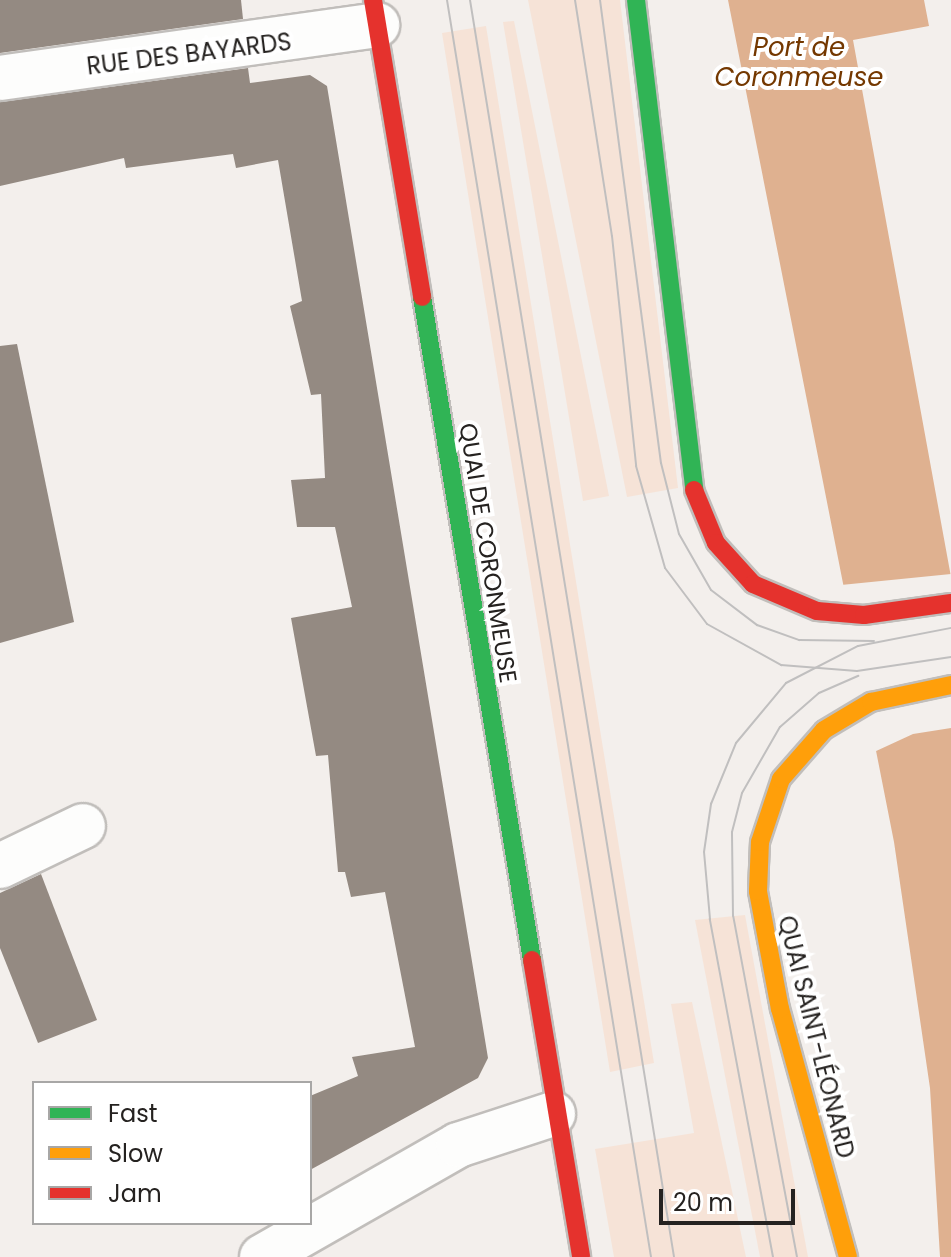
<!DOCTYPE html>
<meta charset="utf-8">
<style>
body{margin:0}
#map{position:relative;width:951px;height:1257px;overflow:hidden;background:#f3efec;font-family:Poppins,sans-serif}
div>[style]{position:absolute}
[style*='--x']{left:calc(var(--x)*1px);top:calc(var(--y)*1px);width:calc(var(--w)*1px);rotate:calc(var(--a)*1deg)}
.green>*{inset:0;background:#f6e3d7}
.water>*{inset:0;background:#dfb190}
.pier>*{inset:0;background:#f3efec}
.building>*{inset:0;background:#948a82}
.roads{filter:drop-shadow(2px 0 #c1bebb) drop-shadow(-2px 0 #c1bebb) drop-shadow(0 2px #c1bebb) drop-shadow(0 -2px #c1bebb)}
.street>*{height:44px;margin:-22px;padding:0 22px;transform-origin:22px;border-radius:22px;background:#fdfdfc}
.fast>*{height:18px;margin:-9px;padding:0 9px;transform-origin:9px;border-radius:9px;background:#30b455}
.slow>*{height:18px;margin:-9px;padding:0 9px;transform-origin:9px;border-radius:9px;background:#ff9f0a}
.jam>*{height:18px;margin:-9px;padding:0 9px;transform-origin:9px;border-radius:9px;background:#e5322d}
.tram>*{height:2px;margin:-1px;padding:0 1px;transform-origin:1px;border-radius:1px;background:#c0bfbf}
span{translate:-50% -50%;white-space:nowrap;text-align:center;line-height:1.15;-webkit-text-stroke:8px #fff;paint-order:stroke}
.street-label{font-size:24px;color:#252220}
.water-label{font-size:26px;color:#743800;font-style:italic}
.legend{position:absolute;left:32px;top:1081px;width:280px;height:144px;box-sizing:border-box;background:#fff;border:2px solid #a8a7a6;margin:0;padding:10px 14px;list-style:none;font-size:24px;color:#252220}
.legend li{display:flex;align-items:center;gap:16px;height:40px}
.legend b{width:40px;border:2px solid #a8a7a6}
.scale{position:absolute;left:659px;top:1189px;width:136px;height:36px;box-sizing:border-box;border:4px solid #252220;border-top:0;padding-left:10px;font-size:24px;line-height:28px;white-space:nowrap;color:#252220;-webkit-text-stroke:6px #fff;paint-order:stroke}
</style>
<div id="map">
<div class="green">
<div style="clip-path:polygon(528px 0,620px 0,678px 488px,627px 497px)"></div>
<div style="clip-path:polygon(514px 21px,609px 496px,583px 501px,503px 22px)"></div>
<div style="clip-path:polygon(486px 26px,654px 1063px,610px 1072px,442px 33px)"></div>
<div style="clip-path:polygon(745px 915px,808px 1257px,760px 1257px,695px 920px)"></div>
<div style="clip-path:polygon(692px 1002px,746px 1257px,614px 1257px,595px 1149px,694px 1133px,671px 1004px)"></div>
</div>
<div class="water">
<div style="clip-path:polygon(728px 0,924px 0,929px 26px,853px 40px,951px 577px,951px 1257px,940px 1257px,930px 1088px,894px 842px)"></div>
</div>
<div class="pier">
<div style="clip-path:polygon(951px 574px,951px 728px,913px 734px,874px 752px,841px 585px)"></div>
</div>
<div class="building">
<div style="clip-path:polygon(0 0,241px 0,243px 19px,0 53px)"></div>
<div style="clip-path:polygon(248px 68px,250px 83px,310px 75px,327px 86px,488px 1058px,478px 1078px,310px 1170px,310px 1096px,358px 1076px,352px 1057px,415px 1047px,385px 892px,351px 897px,345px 872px,338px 872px,328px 755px,316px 756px,291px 618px,352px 607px,335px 527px,297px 527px,291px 480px,325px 478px,321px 394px,311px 395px,290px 306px,302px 301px,278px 160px,236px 168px,233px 154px,126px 168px,124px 158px,0 186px,0 102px)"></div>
<div style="clip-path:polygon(17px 344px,74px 622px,0 643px,0 346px)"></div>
<div style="clip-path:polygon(41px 874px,97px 1020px,38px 1043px,0 948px,0 893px)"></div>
</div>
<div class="roads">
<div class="street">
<div style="--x:0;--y:78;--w:381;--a:-8"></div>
<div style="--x:0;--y:866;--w:92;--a:-25.7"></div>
<div style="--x:262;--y:1257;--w:226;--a:-29.7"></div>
<div style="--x:458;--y:1145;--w:100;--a:-18.1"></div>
</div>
<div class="fast">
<div style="--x:636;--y:0;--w:493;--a:83.2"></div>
<div style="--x:422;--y:297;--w:672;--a:80.58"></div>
</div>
<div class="slow">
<div style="--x:848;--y:1257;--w:257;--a:-105.3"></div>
<div style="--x:780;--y:1009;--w:120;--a:-100.6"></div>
<div style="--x:758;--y:891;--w:49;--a:-87.7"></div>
<div style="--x:760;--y:842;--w:66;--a:-71.6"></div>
<div style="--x:781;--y:779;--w:65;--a:-48.7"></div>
<div style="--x:824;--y:730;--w:55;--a:-30.8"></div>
<div style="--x:871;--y:702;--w:82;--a:-12"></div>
</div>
<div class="jam">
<div style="--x:373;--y:0;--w:301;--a:80.6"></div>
<div style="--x:694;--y:490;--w:57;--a:67.5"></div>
<div style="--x:716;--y:543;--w:55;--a:47.9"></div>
<div style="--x:753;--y:584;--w:69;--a:22.9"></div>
<div style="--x:817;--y:611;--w:47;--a:4.9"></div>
<div style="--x:864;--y:615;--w:88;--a:-7.9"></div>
<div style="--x:532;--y:960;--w:301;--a:80.6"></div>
</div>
</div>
<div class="tram">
<div style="--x:447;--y:0;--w:1273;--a:80.78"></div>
<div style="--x:470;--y:0;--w:1273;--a:80.78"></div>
<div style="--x:575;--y:0;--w:239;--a:81.1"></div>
<div style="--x:612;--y:236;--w:231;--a:84"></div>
<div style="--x:636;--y:466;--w:106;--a:74.1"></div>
<div style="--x:665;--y:568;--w:70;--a:53.1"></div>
<div style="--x:707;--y:624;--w:85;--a:29"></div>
<div style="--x:781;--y:665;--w:76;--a:4.5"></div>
<div style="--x:857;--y:671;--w:95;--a:-8.5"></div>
<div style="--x:600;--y:0;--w:467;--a:82.5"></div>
<div style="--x:661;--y:463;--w:73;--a:75.8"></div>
<div style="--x:679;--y:534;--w:64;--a:60.3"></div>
<div style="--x:711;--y:590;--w:58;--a:37.3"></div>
<div style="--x:757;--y:625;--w:45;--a:19.7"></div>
<div style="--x:799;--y:640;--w:75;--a:0.8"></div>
<div style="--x:773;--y:1257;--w:344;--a:-100.6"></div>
<div style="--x:710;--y:919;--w:67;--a:-95.1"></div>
<div style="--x:704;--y:852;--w:49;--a:-81.7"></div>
<div style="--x:711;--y:804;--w:66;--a:-67.7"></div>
<div style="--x:736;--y:743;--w:78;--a:-50.2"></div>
<div style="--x:786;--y:683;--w:81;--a:-27.2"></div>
<div style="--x:858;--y:646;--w:95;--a:-11"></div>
<div style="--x:797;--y:1257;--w:347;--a:-100.6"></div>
<div style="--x:733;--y:916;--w:84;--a:-90.7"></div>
<div style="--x:732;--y:832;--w:40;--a:-75.6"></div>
<div style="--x:742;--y:793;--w:76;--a:-60.1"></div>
<div style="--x:780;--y:727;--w:52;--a:-41.1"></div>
<div style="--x:819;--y:693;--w:43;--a:-23.6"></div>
</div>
<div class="street-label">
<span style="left:189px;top:54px;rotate:-7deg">RUE DES BAYARDS</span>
<span style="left:488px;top:553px;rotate:81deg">QUAI DE CORONMEUSE</span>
<span style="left:816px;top:1037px;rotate:76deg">QUAI SAINT-LÉONARD</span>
</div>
<div class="water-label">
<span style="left:799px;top:63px">Port de<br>Coronmeuse</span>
</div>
<ul class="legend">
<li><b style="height:10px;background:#30b455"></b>Fast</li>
<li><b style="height:10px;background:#ff9f0a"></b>Slow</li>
<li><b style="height:10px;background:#e5322d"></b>Jam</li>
</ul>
<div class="scale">20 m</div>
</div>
